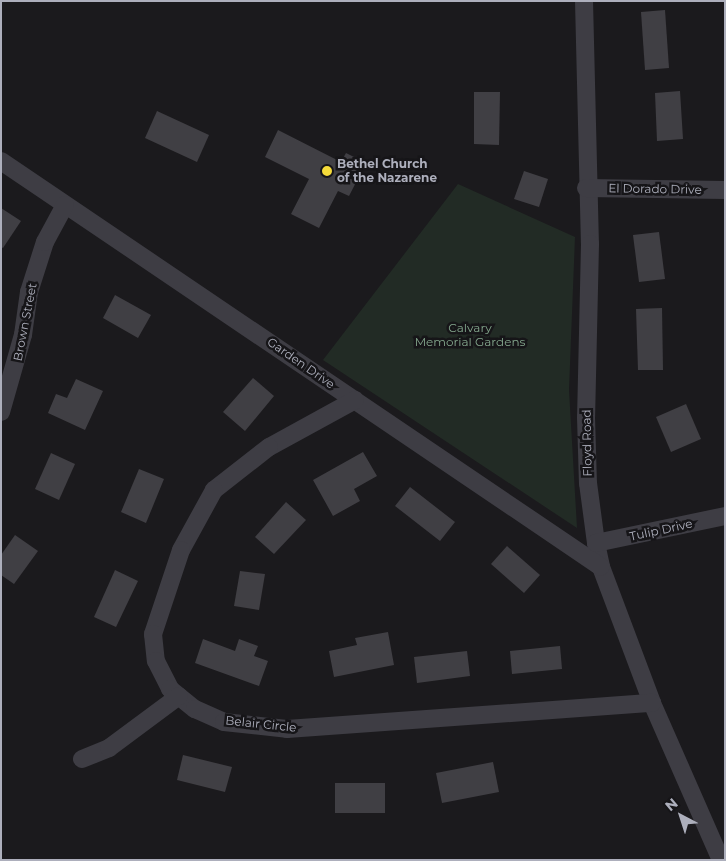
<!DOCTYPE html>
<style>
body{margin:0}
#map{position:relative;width:726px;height:861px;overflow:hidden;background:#1b1a1d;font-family:Montserrat,sans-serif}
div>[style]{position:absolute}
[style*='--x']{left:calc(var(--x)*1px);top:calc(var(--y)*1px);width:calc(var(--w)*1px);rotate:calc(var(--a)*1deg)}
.green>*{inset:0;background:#222b25}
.building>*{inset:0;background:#403f44}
.street>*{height:18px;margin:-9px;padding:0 9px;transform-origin:9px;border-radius:9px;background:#3e3d44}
.dots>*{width:14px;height:14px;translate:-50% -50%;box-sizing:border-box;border:2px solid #161518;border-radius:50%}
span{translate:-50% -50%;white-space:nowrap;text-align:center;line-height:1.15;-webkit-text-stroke:5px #161518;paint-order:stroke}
.poi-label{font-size:12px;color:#adafbc;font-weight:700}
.left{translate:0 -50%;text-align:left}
.street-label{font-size:12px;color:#adafbc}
.park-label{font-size:12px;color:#84a78d}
.frame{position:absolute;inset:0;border:2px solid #adafbc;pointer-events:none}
.north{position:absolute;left:656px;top:791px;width:50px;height:50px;-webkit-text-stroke:4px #161518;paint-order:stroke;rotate:320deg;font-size:14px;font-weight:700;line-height:20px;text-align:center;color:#adafbc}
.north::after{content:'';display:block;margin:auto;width:18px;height:22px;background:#adafbc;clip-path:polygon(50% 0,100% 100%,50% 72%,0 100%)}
</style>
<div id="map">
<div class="green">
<div style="clip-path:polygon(458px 184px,575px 237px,569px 390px,577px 528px,323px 360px)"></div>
</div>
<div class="building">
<div style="clip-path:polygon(665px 10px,669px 68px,645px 70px,641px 12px)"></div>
<div style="clip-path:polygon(680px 91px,683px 139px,657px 141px,655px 93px)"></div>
<div style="clip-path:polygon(474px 92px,500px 92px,499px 145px,474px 144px)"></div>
<div style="clip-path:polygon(157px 111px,209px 135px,197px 162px,145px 138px)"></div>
<div style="clip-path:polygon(278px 130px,341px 162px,346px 153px,366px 163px,349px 196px,338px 191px,319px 228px,291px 214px,309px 179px,265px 157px)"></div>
<div style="clip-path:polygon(524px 171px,548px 179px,539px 207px,514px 199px)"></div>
<div style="clip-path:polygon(1px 208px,21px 221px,3px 248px,1px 247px)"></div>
<div style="clip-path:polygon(659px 232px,665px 279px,639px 282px,633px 235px)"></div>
<div style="clip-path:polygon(115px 295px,151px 315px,138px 338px,103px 318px)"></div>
<div style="clip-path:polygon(662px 308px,663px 370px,638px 370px,636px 309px)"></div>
<div style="clip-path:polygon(253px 378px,274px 396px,245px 431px,223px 412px)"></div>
<div style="clip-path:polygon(76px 379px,103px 391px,85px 430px,48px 413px,56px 394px,67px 398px)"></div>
<div style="clip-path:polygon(686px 404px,701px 439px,671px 452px,656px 417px)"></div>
<div style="clip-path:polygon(363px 452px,377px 476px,354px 489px,360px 501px,333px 516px,313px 480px)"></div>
<div style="clip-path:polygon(51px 453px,75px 464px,59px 500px,35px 489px)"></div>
<div style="clip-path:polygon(139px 469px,164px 479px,146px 523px,121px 512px)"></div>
<div style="clip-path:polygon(410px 487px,455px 522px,440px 541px,395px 506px)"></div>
<div style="clip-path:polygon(286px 502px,306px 520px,274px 554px,255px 537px)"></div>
<div style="clip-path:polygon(15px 535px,38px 551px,14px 584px,1px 575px,1px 555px)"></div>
<div style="clip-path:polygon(507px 546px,540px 575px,524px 593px,491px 564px)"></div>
<div style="clip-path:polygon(115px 570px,138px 581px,116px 627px,94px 617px)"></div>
<div style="clip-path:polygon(240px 571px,265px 574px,259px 610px,234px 606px)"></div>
<div style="clip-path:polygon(388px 632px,394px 665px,334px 677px,329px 651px,357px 645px,355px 638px)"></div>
<div style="clip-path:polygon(203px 639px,235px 651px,239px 639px,258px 646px,254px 656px,268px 661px,259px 686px,195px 663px)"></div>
<div style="clip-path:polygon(560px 646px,562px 669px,512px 674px,510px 651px)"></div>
<div style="clip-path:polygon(467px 651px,470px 676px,417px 683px,414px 657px)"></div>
<div style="clip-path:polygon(183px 755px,232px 767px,225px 792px,177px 780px)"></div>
<div style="clip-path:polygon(493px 762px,499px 792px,442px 803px,436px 773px)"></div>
<div style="clip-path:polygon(335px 783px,385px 783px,385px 813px,335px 813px)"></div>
</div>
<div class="street">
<div style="--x:584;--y:1;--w:243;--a:88.6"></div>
<div style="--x:590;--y:244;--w:173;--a:91.3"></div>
<div style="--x:586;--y:417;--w:66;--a:88.3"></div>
<div style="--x:588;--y:483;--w:61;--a:82.4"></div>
<div style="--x:596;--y:543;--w:25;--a:78"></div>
<div style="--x:601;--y:567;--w:145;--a:69.4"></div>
<div style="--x:652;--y:703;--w:171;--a:66.3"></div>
<div style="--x:1;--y:161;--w:724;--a:34.08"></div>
<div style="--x:586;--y:188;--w:139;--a:0.8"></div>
<div style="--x:355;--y:400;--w:98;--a:151.3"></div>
<div style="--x:269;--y:447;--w:70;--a:142"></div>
<div style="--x:214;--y:490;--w:68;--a:118.8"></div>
<div style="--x:181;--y:550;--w:89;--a:108.4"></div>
<div style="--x:153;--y:634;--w:27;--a:84"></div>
<div style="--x:156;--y:661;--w:31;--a:63"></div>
<div style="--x:170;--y:689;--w:32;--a:39"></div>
<div style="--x:195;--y:709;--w:32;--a:24"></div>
<div style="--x:224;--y:722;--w:63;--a:6.3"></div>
<div style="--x:287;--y:729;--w:366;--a:-4.1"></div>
<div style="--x:1;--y:412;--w:80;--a:-74.1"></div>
<div style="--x:23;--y:335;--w:43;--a:-82.1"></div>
<div style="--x:29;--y:292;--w:52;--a:-72.3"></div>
<div style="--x:45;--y:242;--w:42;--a:-61.6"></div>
<div style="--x:596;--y:543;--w:132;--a:-11.8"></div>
<div style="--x:82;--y:759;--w:29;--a:-22"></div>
<div style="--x:109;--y:748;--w:87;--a:-36.6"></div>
</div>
<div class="dots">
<div style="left:327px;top:171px;background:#f5db3a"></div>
</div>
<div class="poi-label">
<span class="left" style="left:337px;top:171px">Bethel Church<br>of the Nazarene</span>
</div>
<div class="street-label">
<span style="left:655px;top:189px;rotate:1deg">El Dorado Drive</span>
<span style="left:25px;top:322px;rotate:-79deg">Brown Street</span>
<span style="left:301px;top:363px;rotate:35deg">Garden Drive</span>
<span style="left:587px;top:443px;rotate:-91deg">Floyd Road</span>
<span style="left:661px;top:530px;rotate:-12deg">Tulip Drive</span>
<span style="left:261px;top:724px;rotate:6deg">Belair Circle</span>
</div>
<div class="park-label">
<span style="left:470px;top:335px">Calvary<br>Memorial Gardens</span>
</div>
<div class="frame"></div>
<div class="north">N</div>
</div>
